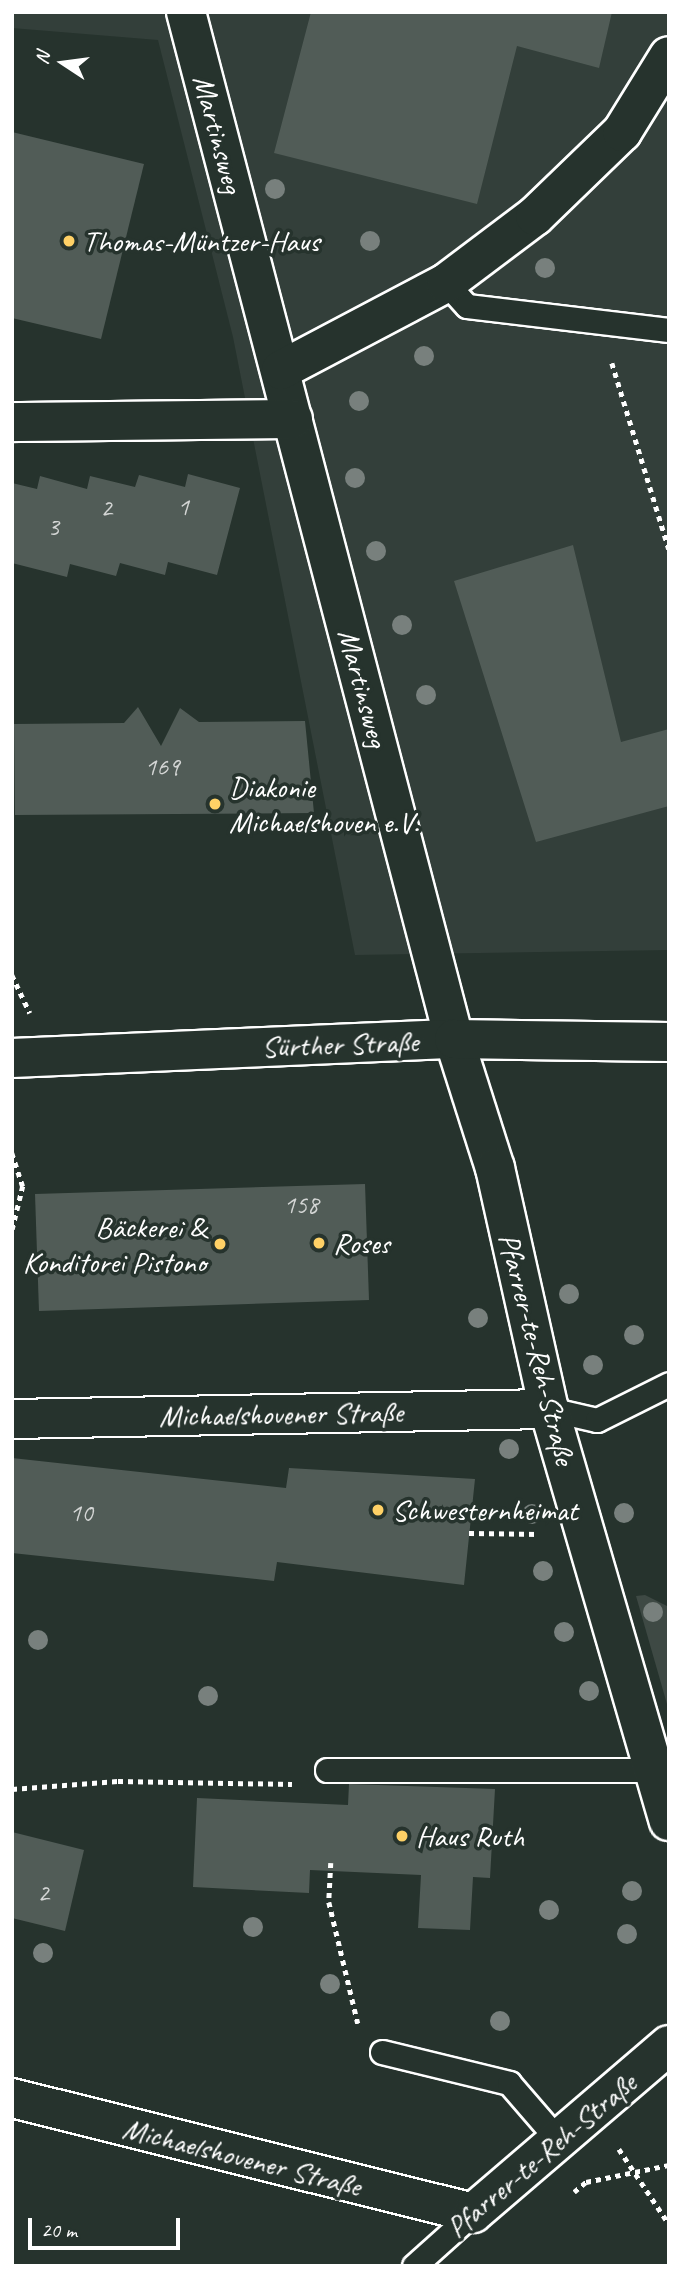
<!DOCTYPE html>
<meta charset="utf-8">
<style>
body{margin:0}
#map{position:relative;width:681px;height:2278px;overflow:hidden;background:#26332d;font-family:Caveat,sans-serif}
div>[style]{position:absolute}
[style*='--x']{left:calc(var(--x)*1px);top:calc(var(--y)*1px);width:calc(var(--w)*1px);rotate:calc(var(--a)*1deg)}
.built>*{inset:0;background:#333f3a}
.green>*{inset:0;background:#3e4944}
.building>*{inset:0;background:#515c57}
.path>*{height:4.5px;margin-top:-2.25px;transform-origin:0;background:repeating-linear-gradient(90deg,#fff 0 5px,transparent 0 10px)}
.roads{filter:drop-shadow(2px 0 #fff) drop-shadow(-2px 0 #fff) drop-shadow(0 2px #fff) drop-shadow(0 -2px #fff)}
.lane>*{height:23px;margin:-11.5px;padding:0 11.5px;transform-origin:11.5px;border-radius:11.5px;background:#26332d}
.street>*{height:38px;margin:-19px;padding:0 19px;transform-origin:19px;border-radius:19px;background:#26332d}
.secondary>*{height:38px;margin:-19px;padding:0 19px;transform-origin:19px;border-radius:19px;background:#26332d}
.trees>*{width:20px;height:20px;margin:-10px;border-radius:50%;background:#78807d}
.dots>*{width:19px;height:19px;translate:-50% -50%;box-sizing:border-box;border:4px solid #26332d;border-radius:50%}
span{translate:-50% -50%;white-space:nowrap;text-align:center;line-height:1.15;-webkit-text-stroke:7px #26332d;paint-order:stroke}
.number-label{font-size:26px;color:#d4d6d5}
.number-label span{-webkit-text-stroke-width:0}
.street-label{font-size:30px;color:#fff}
.poi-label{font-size:30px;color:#fff}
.left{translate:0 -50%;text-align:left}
.right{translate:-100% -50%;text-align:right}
.frame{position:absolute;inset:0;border:14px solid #fff;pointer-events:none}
.north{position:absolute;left:28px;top:28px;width:70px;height:70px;-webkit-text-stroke:5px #26332d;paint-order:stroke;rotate:283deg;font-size:19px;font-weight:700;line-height:28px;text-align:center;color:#fff}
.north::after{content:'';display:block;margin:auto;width:24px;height:32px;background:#fff;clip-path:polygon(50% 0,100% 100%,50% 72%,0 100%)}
.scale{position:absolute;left:28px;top:2218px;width:152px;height:32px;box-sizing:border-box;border:4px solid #fff;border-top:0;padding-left:9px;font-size:21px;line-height:24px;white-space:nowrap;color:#fff;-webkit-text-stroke:5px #26332d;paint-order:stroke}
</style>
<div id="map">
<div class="built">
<div style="clip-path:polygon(12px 12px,669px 12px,669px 950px,355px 955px,233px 337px,158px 40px,12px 28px)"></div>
</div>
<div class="green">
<div style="clip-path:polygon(645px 1595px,669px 1607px,669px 1711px,636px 1596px)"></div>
</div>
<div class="building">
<div style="clip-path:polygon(311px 12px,612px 12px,599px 68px,517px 46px,477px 204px,274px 153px)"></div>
<div style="clip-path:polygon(12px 132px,144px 164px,101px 339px,12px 318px)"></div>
<div style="clip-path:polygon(188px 474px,240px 488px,217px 575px,168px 562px,165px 575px,120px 563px,116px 576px,70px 564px,67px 577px,12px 563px,12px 483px,37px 489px,40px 476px,87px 489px,90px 476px,135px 487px,139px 475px,185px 487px)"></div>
<div style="clip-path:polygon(573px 545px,621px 742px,669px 729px,669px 806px,536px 842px,454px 581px)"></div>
<div style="clip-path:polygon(138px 707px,161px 746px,180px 708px,199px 722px,305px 721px,314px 813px,15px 815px,14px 724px,124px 723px)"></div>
<div style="clip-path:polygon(365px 1184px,369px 1300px,39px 1311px,35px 1194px)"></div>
<div style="clip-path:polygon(12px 1458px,286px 1488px,289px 1468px,475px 1479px,464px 1585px,277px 1562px,274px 1581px,12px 1553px)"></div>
<div style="clip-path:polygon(349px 1784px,495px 1789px,490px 1878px,473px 1877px,470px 1930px,418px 1928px,421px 1875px,310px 1870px,309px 1893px,193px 1887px,197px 1798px,348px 1805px)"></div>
<div style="clip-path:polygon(12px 1832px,84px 1850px,65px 1931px,12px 1918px)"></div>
</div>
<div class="path">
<div style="--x:612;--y:363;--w:195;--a:73"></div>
<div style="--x:12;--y:975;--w:42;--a:64.7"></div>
<div style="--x:12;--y:1153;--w:35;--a:72"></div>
<div style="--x:23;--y:1186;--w:46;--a:103.7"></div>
<div style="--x:469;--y:1533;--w:69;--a:0.8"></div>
<div style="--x:12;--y:1789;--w:106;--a:-4.3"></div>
<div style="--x:118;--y:1781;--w:174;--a:1"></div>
<div style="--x:331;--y:1863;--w:39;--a:93"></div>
<div style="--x:329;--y:1902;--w:125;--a:76.6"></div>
<div style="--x:619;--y:2149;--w:90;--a:56.3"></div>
<div style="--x:574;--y:2192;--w:16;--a:-40"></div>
<div style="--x:586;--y:2182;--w:85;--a:-11.6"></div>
</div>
<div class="roads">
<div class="lane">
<div style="--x:446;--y:283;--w:31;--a:48"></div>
<div style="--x:467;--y:306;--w:203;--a:6.8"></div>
<div style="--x:549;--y:1409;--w:49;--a:12.9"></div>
<div style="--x:597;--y:1420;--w:80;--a:-26.6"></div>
<div style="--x:327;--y:1770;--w:326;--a:0"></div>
<div style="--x:382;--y:2052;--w:131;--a:13.7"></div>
<div style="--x:509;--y:2083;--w:78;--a:49.2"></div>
<div style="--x:414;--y:2266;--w:79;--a:-41.9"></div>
</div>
<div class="street">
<div style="--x:186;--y:12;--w:1061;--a:75.37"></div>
<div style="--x:454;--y:1039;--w:135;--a:72.4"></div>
<div style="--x:495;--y:1168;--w:247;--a:77.4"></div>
<div style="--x:549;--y:1409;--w:429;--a:73.8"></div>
<div style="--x:281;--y:370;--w:187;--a:-27.8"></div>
<div style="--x:446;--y:283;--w:111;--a:-37"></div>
<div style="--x:535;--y:216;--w:121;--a:-44"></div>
<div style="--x:622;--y:132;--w:89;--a:-58.3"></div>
<div style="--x:12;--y:422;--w:281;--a:-0.6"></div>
<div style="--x:12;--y:1419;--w:537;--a:-1.07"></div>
<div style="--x:12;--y:2098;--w:475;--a:14"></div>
<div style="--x:473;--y:2213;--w:258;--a:-40.6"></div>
</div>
<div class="secondary">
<div style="--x:12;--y:1058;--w:442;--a:-2.5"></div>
<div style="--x:454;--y:1039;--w:215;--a:0.8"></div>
</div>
</div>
<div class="trees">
<div style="left:275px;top:189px"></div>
<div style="left:370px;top:241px"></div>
<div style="left:545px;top:268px"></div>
<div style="left:424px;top:356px"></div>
<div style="left:359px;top:401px"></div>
<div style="left:355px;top:478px"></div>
<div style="left:376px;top:551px"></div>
<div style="left:402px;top:625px"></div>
<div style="left:426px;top:695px"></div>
<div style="left:569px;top:1294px"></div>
<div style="left:478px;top:1318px"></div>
<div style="left:634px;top:1335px"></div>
<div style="left:593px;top:1365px"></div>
<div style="left:509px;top:1449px"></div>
<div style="left:624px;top:1513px"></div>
<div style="left:532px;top:1514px"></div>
<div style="left:543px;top:1571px"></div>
<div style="left:653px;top:1612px"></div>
<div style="left:564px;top:1632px"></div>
<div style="left:38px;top:1640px"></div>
<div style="left:589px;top:1691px"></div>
<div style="left:208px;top:1696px"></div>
<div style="left:632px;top:1891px"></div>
<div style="left:549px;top:1910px"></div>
<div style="left:253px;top:1927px"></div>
<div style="left:627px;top:1934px"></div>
<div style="left:43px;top:1953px"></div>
<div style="left:330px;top:1984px"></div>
<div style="left:500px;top:2021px"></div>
</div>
<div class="dots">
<div style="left:69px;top:241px;background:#ffd166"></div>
<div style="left:215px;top:804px;background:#ffd166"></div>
<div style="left:319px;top:1243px;background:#ffd166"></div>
<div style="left:220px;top:1244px;background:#ffd166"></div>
<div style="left:378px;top:1510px;background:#ffd166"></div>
<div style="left:402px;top:1836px;background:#ffd166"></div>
</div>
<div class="number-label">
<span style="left:183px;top:507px">1</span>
<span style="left:106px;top:508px">2</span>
<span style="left:53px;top:527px">3</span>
<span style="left:162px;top:767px">169</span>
<span style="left:301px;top:1205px">158</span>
<span style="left:81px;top:1513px">10</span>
<span style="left:43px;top:1893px">2</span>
</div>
<div class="street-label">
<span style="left:218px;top:134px;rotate:75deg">Martinsweg</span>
<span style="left:363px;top:688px;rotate:75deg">Martinsweg</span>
<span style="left:340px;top:1044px;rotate:-2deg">Sürther Straße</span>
<span style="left:537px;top:1349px;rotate:76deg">Pfarrer-te-Reh-Straße</span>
<span style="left:281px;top:1414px;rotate:-1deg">Michaelshovener Straße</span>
<span style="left:541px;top:2155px;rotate:-40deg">Pfarrer-te-Reh-Straße</span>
<span style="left:242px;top:2157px;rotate:14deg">Michaelshovener Straße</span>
</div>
<div class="poi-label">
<span class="left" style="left:83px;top:241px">Thomas-Müntzer-Haus</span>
<span class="left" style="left:229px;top:804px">Diakonie<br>Michaelshoven e.V.</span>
<span class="right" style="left:206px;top:1244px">Bäckerei &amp;<br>Konditorei Pistono</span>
<span class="left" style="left:333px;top:1243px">Roses</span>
<span class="left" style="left:392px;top:1510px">Schwesternheimat</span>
<span class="left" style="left:416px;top:1836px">Haus Ruth</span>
</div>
<div class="frame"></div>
<div class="north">N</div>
<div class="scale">20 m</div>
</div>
